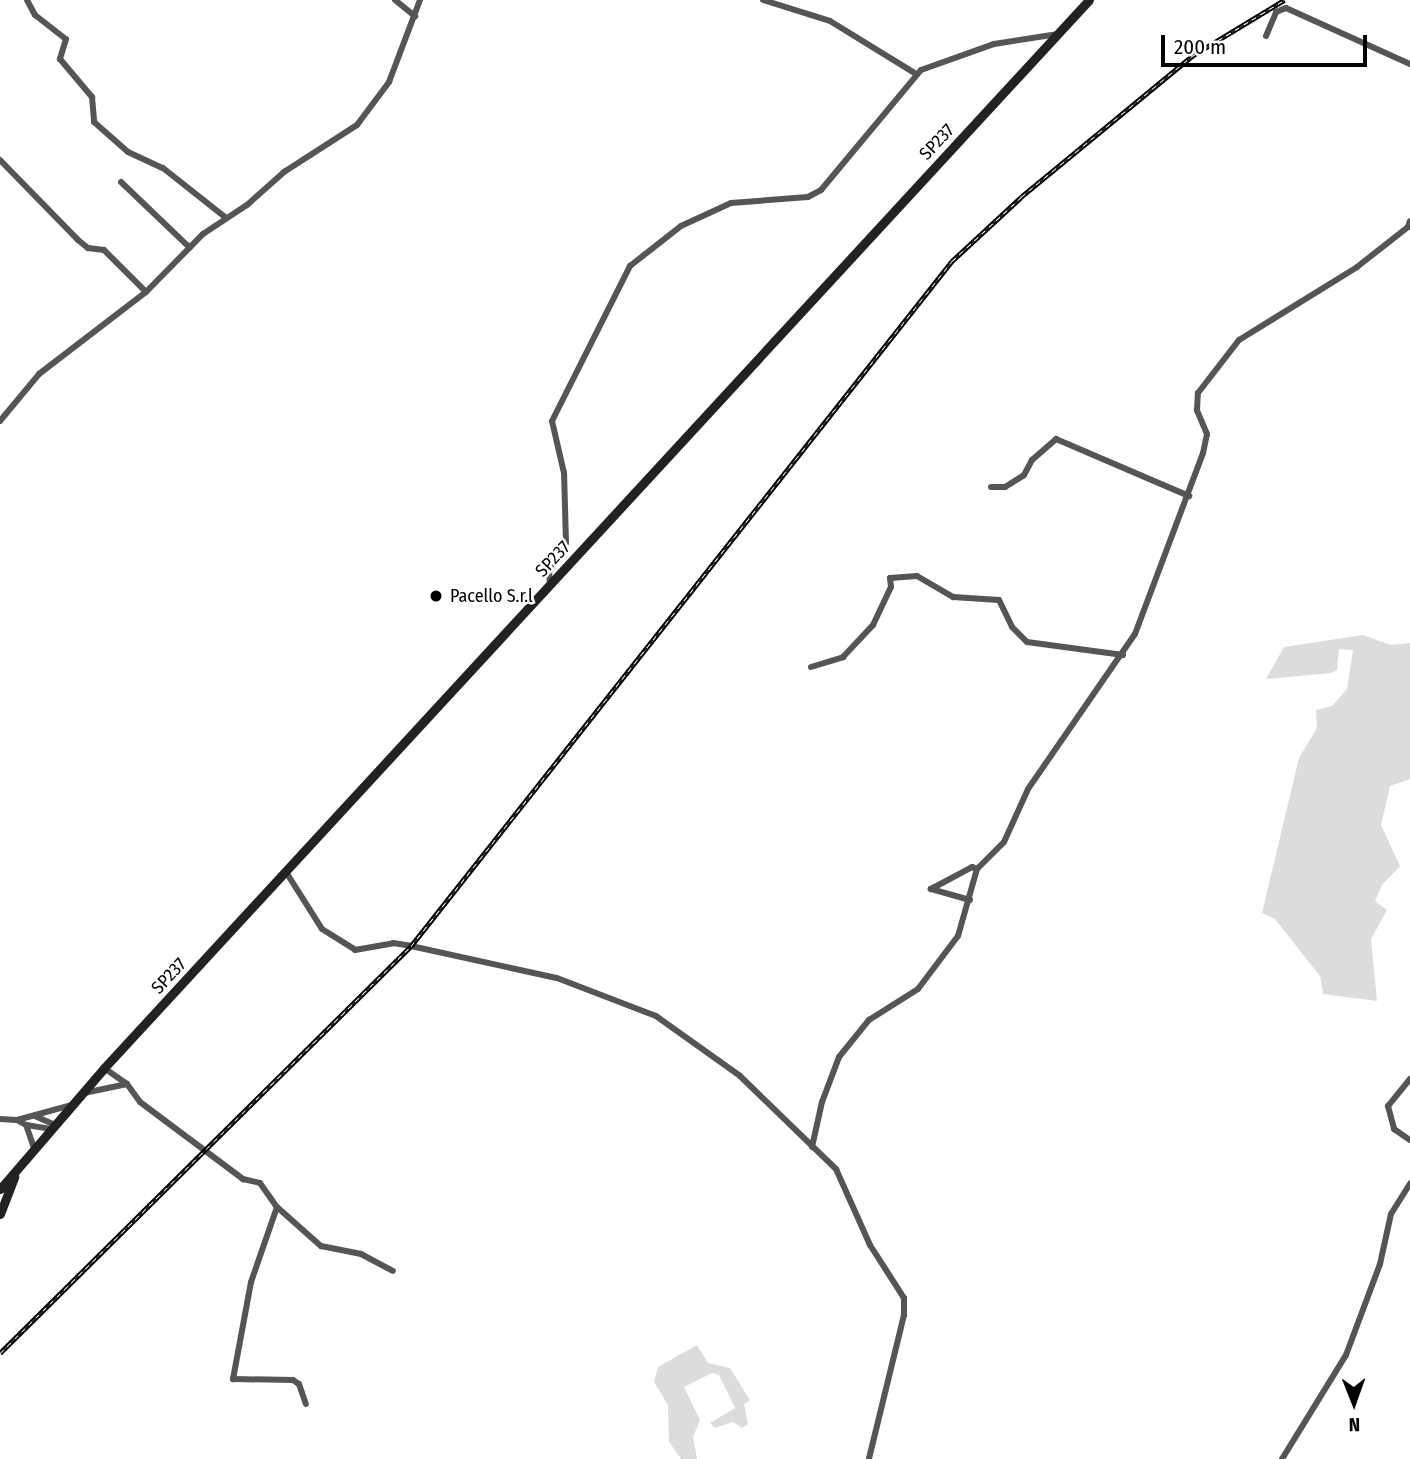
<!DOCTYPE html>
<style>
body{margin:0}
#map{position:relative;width:1410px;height:1459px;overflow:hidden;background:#fff;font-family:"Fira Sans Condensed",sans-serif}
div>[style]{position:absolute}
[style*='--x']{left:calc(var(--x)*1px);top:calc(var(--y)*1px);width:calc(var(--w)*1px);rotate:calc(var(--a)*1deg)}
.green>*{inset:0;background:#dcdcdc}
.minor>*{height:6px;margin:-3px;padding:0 3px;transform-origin:3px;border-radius:3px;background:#555}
.secondary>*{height:9px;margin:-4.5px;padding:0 4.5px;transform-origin:4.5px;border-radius:4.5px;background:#222}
.rail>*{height:4.5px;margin-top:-2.25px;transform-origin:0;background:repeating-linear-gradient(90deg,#fff 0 5px,#000 0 10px);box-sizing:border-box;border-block:2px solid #000}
.dots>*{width:19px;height:19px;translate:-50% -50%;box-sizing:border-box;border:4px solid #fff;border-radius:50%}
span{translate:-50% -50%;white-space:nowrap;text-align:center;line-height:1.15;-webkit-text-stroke:5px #fff;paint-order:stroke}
.street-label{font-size:18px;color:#000}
.poi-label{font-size:18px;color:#000}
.left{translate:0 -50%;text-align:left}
.north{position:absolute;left:1319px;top:1368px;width:70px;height:70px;-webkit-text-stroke:5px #fff;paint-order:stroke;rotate:179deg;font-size:19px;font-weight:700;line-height:28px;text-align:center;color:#000}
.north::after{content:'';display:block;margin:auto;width:24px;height:32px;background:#000;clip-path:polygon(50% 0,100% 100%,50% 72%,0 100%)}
.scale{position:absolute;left:1161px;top:35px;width:206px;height:32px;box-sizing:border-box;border:4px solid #000;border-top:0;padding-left:9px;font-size:21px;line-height:24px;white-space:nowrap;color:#000;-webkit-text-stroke:5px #fff;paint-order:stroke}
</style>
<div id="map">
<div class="green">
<div style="clip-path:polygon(1363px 635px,1391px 645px,1410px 643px,1410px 779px,1390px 786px,1381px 825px,1400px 866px,1382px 885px,1375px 901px,1387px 910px,1371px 939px,1377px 1001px,1323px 994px,1320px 976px,1275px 919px,1262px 913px,1299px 758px,1317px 728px,1316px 710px,1332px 706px,1347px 689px,1353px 650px,1339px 649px,1337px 670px,1331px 673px,1266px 679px,1284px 647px)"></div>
<div style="clip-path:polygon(697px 1345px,708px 1363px,730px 1368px,750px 1400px,744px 1404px,748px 1424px,742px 1428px,733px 1422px,715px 1428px,710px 1423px,735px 1408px,719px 1375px,712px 1373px,684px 1387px,700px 1420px,693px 1437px,697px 1459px,681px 1459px,669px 1442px,668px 1405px,654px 1382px,658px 1367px)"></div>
</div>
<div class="minor">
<div style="--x:27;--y:0;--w:17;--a:62"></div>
<div style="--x:35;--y:15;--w:39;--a:38"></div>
<div style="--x:66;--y:39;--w:21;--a:107"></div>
<div style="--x:60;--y:59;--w:50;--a:49.9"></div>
<div style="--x:92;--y:97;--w:25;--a:85"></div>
<div style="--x:94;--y:122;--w:45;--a:41.4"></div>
<div style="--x:128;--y:152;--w:38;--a:25"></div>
<div style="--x:163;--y:168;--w:80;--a:38.4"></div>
<div style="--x:395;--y:0;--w:26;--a:39"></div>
<div style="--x:763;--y:0;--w:70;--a:17.4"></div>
<div style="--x:830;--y:21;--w:101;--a:31.6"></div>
<div style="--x:1266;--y:36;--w:26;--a:-67"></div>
<div style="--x:1276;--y:12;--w:11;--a:-22"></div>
<div style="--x:1286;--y:8;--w:136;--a:24.3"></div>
<div style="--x:0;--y:160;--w:112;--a:45.7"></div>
<div style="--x:78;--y:240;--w:13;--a:39"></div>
<div style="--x:88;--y:248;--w:16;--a:7"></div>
<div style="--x:104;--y:250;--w:59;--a:45"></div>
<div style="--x:121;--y:182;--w:95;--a:43.7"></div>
<div style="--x:0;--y:421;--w:61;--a:-50.3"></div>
<div style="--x:39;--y:374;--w:135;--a:-37.5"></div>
<div style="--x:146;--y:292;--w:81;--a:-45.5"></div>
<div style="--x:203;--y:234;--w:53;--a:-33.4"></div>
<div style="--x:247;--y:205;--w:50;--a:-41.7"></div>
<div style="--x:284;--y:172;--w:87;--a:-32.8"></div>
<div style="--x:357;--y:125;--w:54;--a:-53.3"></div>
<div style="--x:389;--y:82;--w:88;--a:-69.3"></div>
<div style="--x:991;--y:487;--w:14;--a:0"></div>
<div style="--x:1005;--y:487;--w:22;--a:-32"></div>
<div style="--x:1024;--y:475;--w:17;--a:-62"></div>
<div style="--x:1032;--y:460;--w:32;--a:-41"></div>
<div style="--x:1056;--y:439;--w:145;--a:23.2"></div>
<div style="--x:550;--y:585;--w:13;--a:-94"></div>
<div style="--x:549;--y:572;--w:34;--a:-60"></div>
<div style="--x:566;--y:543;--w:70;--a:-91.6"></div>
<div style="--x:564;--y:473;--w:53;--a:-103"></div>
<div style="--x:552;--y:421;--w:174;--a:-63.3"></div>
<div style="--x:630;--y:266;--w:65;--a:-38.1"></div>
<div style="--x:681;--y:226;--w:55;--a:-24.7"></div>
<div style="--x:731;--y:203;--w:77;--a:-4.5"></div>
<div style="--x:808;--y:197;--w:15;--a:-28"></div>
<div style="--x:821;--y:190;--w:156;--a:-50.2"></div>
<div style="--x:921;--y:70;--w:77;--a:-19.6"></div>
<div style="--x:994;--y:44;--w:65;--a:-8.9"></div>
<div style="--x:811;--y:667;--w:34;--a:-17"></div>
<div style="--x:843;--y:657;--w:44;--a:-46.8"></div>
<div style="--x:873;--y:625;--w:42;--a:-64.7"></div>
<div style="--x:891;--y:587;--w:9;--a:-96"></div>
<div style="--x:890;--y:578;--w:27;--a:-4"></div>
<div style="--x:917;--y:576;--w:42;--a:30.3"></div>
<div style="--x:953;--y:597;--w:46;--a:3.7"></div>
<div style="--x:999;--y:600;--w:30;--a:64"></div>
<div style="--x:1012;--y:627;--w:21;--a:45"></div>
<div style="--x:1027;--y:642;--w:97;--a:7.7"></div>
<div style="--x:286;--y:872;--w:67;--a:57.7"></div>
<div style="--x:322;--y:929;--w:39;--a:32"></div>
<div style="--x:355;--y:950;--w:39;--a:-10"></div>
<div style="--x:393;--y:943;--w:18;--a:9"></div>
<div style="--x:411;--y:946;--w:149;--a:12.4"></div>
<div style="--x:557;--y:978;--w:106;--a:21"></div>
<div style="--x:656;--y:1016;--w:103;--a:35.5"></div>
<div style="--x:740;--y:1076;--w:134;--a:44.1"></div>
<div style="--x:836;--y:1169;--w:83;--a:65.9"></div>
<div style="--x:870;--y:1245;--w:63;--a:57.3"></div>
<div style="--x:904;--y:1298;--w:17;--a:90"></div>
<div style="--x:904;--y:1315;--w:148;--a:103.7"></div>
<div style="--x:970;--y:900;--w:41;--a:-164.2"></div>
<div style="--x:931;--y:889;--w:47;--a:-28.2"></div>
<div style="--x:972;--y:867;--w:5;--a:22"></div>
<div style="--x:977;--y:869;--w:38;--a:-45"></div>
<div style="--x:1004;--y:842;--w:58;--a:-65.6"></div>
<div style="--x:1028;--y:789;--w:188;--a:-55.4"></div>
<div style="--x:1135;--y:634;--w:193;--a:-69.4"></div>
<div style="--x:1203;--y:453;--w:19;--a:-78"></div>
<div style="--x:1207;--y:434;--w:26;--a:-113"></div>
<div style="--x:1197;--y:410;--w:17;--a:-87"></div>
<div style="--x:1198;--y:393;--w:67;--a:-52.3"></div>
<div style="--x:1239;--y:340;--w:139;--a:-31.7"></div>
<div style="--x:1357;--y:267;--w:65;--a:-38.1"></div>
<div style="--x:1408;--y:227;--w:6;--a:-72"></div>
<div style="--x:1410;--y:1079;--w:35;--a:129"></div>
<div style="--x:1388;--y:1106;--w:24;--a:75"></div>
<div style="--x:1394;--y:1129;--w:19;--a:35"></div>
<div style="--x:127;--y:1084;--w:22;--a:54"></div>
<div style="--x:140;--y:1102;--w:129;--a:36.8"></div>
<div style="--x:243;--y:1179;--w:17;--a:13"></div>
<div style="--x:260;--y:1183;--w:29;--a:55"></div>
<div style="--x:277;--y:1207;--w:59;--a:41.6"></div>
<div style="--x:321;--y:1246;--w:41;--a:11.3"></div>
<div style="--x:361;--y:1254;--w:36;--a:28"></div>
<div style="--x:84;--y:1093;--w:44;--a:-11.8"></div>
<div style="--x:127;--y:1084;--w:28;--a:-145"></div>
<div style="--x:35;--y:1116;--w:22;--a:24"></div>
<div style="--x:0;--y:1119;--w:17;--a:3"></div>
<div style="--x:26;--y:1125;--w:25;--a:9"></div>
<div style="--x:812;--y:1147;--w:46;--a:-77.5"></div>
<div style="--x:822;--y:1102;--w:48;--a:-69.3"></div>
<div style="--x:839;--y:1057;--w:48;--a:-51"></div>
<div style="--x:869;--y:1020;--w:58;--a:-32.3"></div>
<div style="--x:918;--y:989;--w:66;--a:-53"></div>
<div style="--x:958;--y:936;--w:70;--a:-74.2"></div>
<div style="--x:34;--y:1148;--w:24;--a:-109"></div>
<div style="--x:26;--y:1125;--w:10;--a:-151"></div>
<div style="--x:17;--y:1120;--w:57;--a:-15.3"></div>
<div style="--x:277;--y:1207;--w:79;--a:109.1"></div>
<div style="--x:251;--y:1282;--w:99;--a:100.5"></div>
<div style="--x:233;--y:1379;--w:60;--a:1"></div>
<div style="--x:293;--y:1380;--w:7;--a:34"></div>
<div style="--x:299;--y:1384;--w:21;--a:71"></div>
<div style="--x:1282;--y:1459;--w:122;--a:-58.4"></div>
<div style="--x:1346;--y:1355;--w:97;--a:-69.5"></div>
<div style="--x:1380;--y:1264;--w:51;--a:-77.6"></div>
<div style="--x:1391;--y:1214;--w:36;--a:-58"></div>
</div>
<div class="secondary">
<div style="--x:0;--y:1189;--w:160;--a:-49.3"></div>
<div style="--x:104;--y:1068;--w:1453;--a:-47.32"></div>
<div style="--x:0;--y:1214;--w:40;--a:-69"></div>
</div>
<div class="rail">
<div style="--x:0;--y:1353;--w:578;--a:-44.72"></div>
<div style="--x:411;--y:946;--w:873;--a:-51.7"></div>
<div style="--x:952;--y:261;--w:94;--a:-42.8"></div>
<div style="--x:1021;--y:197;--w:222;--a:-39.5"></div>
<div style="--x:1192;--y:56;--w:108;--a:-31.3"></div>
</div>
<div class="dots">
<div style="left:436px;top:596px;background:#000"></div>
</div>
<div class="street-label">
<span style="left:937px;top:142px;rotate:-47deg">SP237</span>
<span style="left:553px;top:559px;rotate:-47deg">SP237</span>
<span style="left:169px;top:976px;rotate:-47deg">SP237</span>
</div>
<div class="poi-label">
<span class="left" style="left:450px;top:596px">Pacello S.r.l</span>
</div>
<div class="north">N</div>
<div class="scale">200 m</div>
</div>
